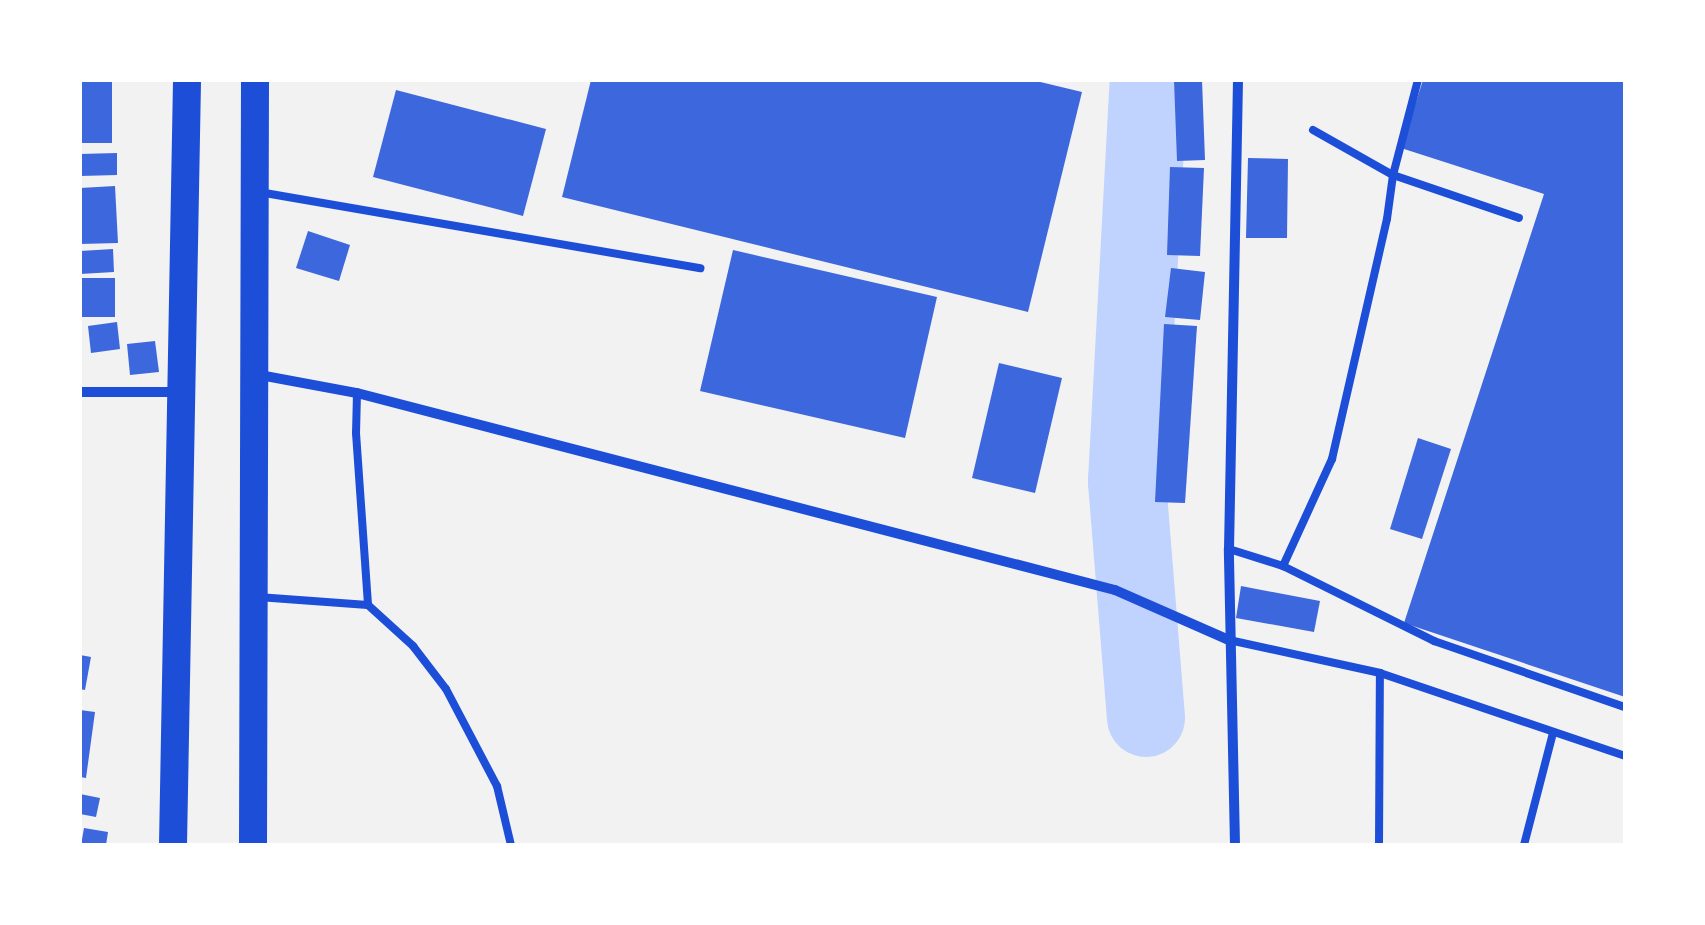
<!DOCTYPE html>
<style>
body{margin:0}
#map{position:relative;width:1705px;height:925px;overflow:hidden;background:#f2f2f2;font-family:"Open Sans",sans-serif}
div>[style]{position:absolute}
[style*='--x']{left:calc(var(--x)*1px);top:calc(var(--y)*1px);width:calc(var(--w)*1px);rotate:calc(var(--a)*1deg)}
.river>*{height:78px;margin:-39px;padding:0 39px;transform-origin:39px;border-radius:39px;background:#bfd3fe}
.building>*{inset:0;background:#3d67dc}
.service>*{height:8px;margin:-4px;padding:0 4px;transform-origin:4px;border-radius:4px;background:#1d4ed8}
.minor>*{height:10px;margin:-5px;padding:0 5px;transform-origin:5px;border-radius:5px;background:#1d4ed8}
.trunk>*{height:28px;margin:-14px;padding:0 14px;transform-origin:14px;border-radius:14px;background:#1d4ed8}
span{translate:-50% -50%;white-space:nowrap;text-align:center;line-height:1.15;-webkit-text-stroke:9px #fff;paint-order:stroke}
.frame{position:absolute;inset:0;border:82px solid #fff;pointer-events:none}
</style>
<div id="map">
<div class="river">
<div style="--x:1146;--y:718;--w:238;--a:-94.6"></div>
<div style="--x:1127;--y:481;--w:402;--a:-86.9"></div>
</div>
<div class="building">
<div style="clip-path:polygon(80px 80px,112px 80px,112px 143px,80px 143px)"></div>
<div style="clip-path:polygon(591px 80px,1032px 80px,1082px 92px,1028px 312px,562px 197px)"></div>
<div style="clip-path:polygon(1174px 80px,1202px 80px,1205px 160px,1177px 161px)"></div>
<div style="clip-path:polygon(1423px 80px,1625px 80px,1625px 697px,1404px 623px,1544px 194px,1401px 148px)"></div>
<div style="clip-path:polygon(396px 90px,546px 129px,523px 216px,373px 177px)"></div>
<div style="clip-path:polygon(117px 153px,117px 175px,80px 176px,80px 154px)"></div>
<div style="clip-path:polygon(1248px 158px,1288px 159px,1287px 238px,1246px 238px)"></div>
<div style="clip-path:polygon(1170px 167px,1204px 168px,1200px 256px,1167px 255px)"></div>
<div style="clip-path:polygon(115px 186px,118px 243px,80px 244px,80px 188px)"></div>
<div style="clip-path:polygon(308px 231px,350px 245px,339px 281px,296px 268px)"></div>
<div style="clip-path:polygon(113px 249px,114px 272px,80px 274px,80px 251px)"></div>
<div style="clip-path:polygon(733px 250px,937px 297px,905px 438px,700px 391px)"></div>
<div style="clip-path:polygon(1171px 268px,1205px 272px,1200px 320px,1165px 317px)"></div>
<div style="clip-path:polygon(81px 278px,115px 278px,115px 317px,81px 317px)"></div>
<div style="clip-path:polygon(117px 322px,120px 349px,91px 353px,88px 326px)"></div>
<div style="clip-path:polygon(1164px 324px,1197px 326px,1185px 503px,1155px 502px)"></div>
<div style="clip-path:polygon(155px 341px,159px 372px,130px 375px,127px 344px)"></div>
<div style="clip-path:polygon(999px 363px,1062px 378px,1035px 493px,972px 478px)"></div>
<div style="clip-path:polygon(1418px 438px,1451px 449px,1422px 539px,1390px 529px)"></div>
<div style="clip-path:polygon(1241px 586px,1320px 601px,1314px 632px,1236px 618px)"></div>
<div style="clip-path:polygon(80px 655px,91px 657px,85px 690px,80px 689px)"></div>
<div style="clip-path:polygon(80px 710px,95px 712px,86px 778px,80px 777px)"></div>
<div style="clip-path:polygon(80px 794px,100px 798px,96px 817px,80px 814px)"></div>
<div style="clip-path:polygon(84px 828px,108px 832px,106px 845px,81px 845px)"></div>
</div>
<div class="service">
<div style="--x:1313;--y:130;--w:92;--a:29.4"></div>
<div style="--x:1393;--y:175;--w:133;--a:18.8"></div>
<div style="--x:259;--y:192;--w:448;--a:9.8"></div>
<div style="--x:357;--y:393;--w:40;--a:91.4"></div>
<div style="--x:356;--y:433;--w:172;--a:86"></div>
<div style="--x:368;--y:605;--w:61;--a:42.3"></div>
<div style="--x:413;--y:646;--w:54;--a:52.5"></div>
<div style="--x:446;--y:689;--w:110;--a:62.3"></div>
<div style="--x:497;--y:786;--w:61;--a:76.7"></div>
<div style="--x:1229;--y:549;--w:57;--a:17.5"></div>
<div style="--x:1283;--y:566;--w:118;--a:-65.4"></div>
<div style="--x:1332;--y:459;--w:246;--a:-77.1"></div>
<div style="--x:1387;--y:219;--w:44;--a:-82.2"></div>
<div style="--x:1393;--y:175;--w:98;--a:-75.3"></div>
<div style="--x:1283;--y:566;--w:169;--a:26.4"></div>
<div style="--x:1434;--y:641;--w:202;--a:19.1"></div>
<div style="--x:258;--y:597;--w:110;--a:4.2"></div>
<div style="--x:1229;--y:640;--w:155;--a:12.3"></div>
<div style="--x:1380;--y:673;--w:259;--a:18.7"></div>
<div style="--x:1379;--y:845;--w:172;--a:-89.7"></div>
<div style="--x:1524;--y:845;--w:116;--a:-75.5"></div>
</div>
<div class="minor">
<div style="--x:254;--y:374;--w:105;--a:10.5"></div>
<div style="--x:357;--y:393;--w:783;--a:14.57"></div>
<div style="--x:1115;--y:590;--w:124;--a:23.7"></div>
<div style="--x:80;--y:392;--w:97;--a:0"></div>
<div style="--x:1235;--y:845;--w:296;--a:-91.2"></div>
<div style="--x:1229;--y:549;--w:469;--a:-88.9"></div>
</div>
<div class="trunk">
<div style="--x:173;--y:845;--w:765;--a:-88.95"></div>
<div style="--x:253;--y:845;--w:765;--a:-89.85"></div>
</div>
<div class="frame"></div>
</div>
